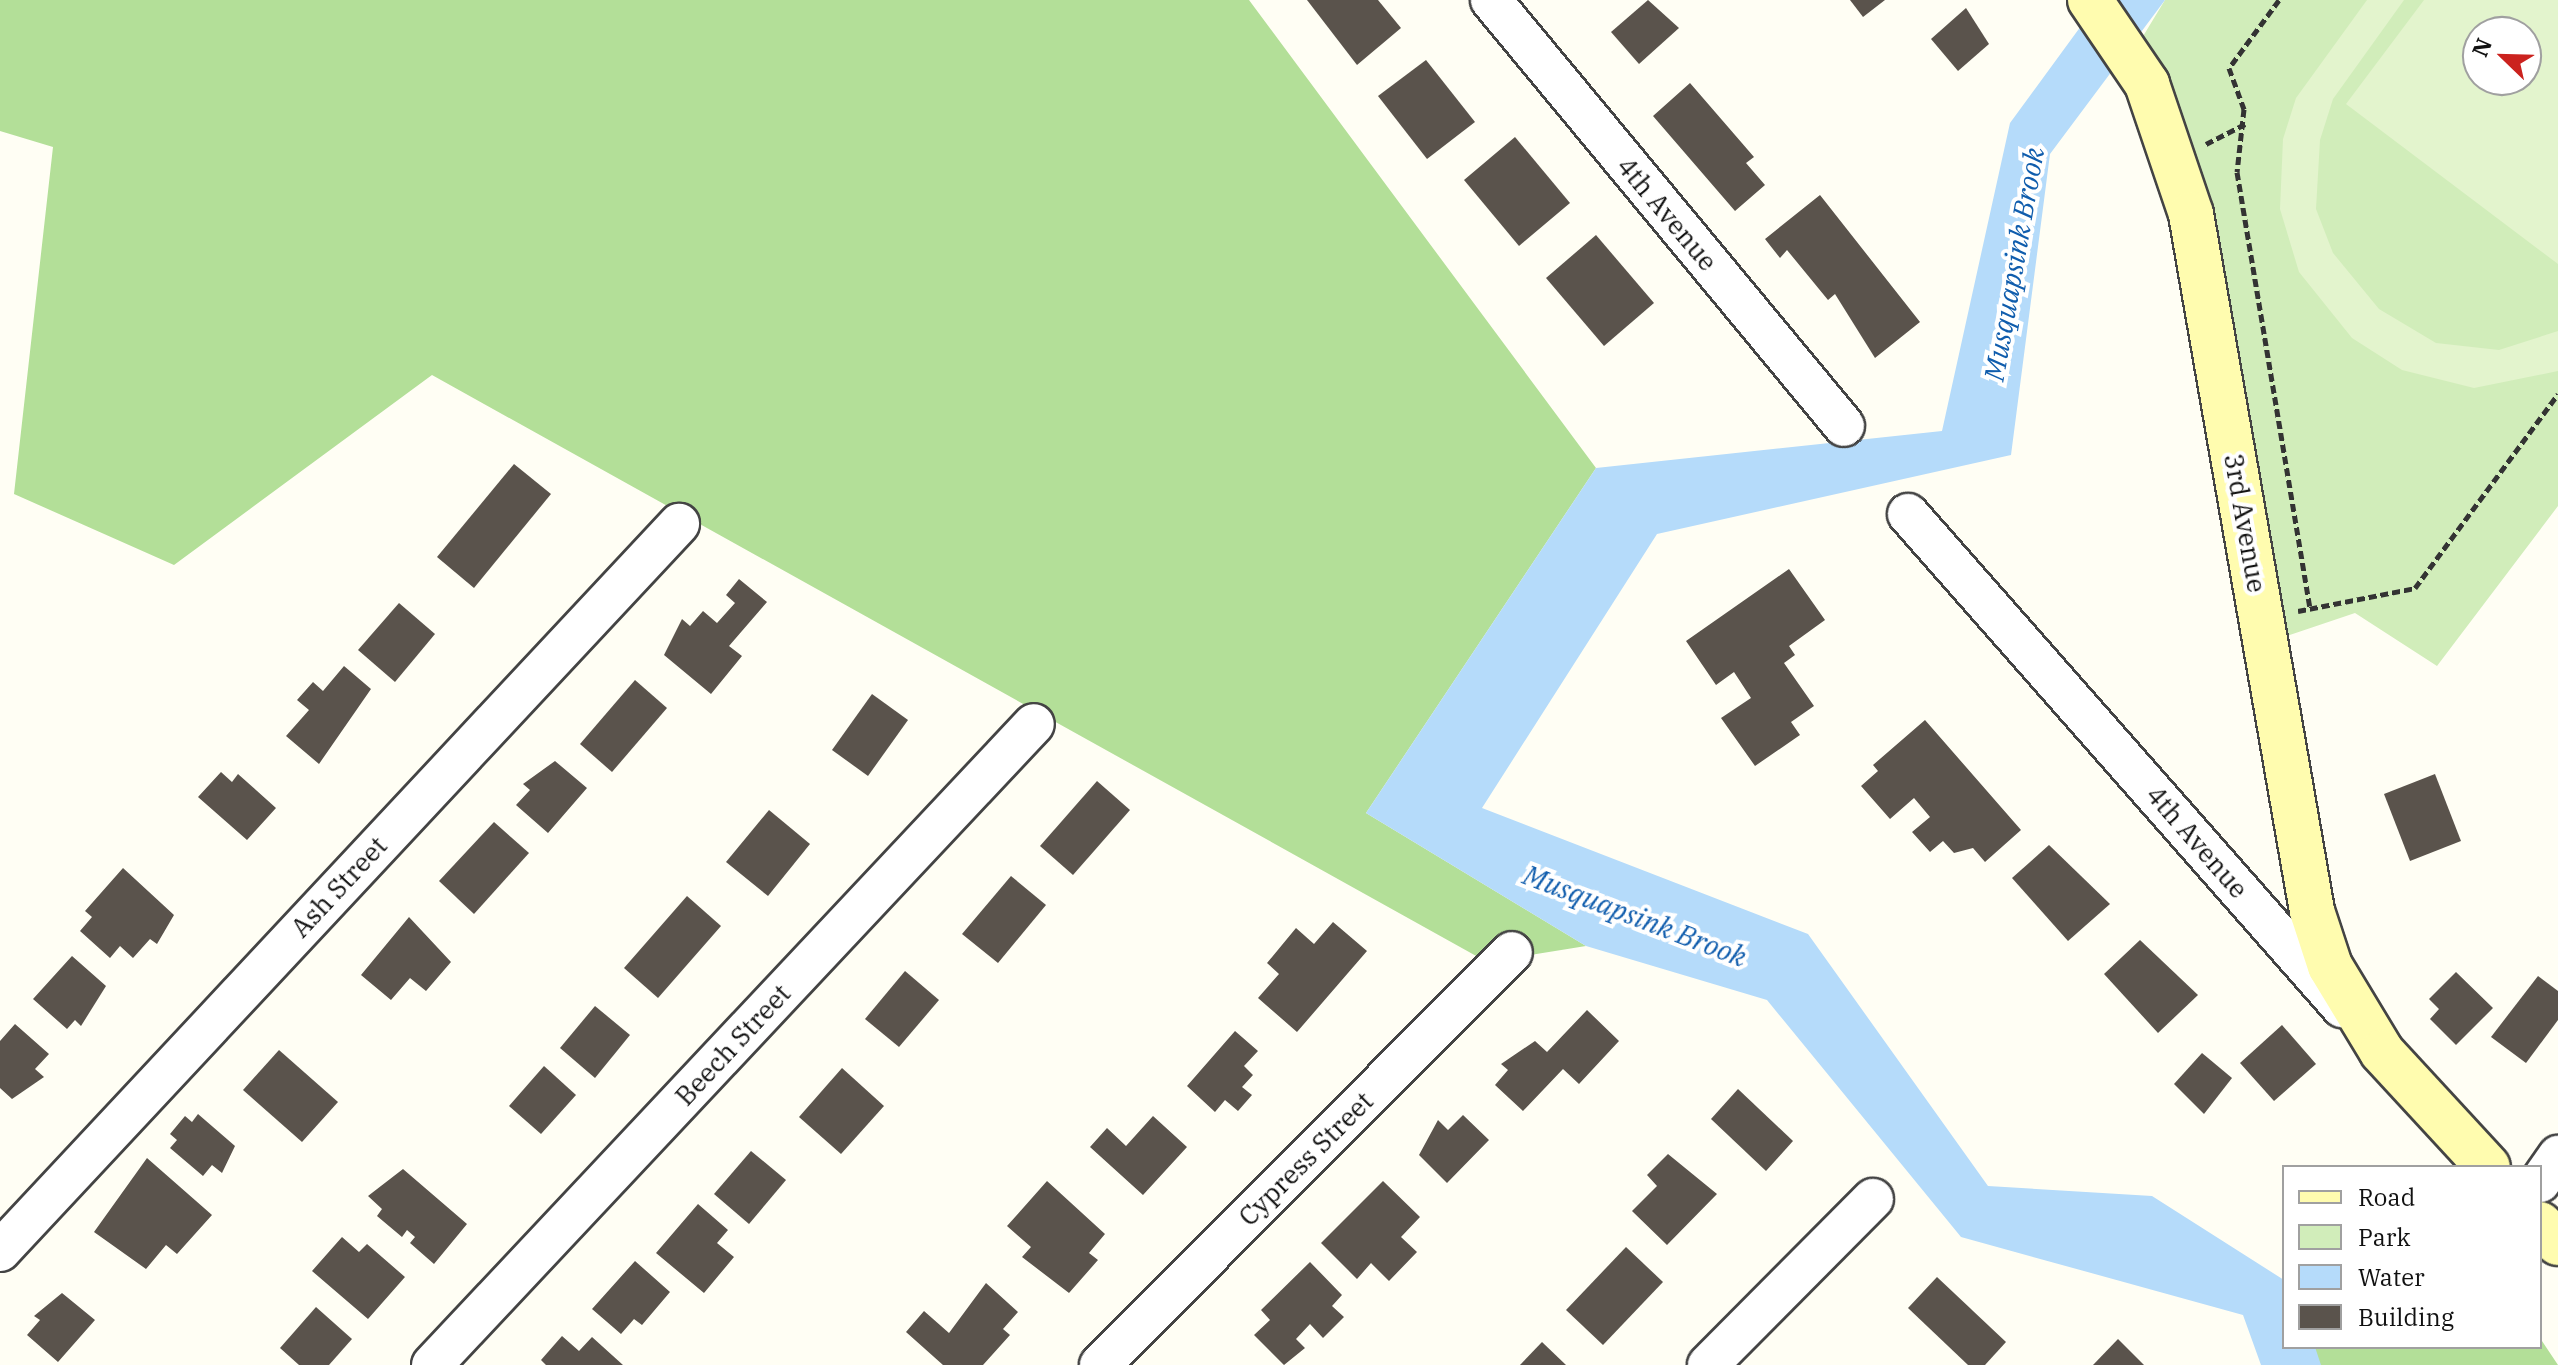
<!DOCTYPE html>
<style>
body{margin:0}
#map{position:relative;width:2558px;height:1365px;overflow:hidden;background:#fffef4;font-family:"IBM Plex Serif",serif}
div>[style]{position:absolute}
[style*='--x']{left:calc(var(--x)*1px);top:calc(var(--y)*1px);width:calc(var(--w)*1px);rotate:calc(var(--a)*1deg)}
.green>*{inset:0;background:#d1edba}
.forest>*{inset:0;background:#b3df98}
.pitch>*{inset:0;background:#e3f4cd}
.water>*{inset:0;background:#b5dbfa}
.building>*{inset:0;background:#5a534c}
.path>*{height:5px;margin-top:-2.5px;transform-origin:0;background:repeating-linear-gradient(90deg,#333 0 8px,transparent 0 12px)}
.roads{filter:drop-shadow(2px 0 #444) drop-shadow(-2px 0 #444) drop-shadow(0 2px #444) drop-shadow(0 -2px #444)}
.street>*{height:40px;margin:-20px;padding:0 20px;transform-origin:20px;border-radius:20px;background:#fff}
.secondary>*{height:44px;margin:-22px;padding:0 22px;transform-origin:22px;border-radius:22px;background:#fffcaf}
span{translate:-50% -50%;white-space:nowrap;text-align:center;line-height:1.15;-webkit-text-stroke:8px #fff;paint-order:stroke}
.street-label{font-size:26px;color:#111}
.water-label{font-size:28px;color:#105dad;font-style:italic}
.legend{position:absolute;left:2282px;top:1165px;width:260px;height:184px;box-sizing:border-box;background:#fff;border:2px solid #a0a0a0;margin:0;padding:10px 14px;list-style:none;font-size:24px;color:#111}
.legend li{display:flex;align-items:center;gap:16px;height:40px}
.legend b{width:40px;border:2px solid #a0a0a0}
.north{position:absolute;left:2462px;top:16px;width:80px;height:80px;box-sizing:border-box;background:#fff;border:2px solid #a0a0a0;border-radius:50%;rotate:293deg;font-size:22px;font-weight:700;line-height:32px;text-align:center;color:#111}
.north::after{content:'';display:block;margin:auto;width:28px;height:36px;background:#cb221e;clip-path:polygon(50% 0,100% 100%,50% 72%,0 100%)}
</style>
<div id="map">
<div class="green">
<div style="clip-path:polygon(evenodd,2165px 0,2558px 0,2558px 506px,2437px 666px,2355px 613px,2266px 643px,2191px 214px,2131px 56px,2165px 0,2478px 32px,2526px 32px,2526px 80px,2478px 80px,2478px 32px)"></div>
</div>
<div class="forest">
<div style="clip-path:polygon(0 0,1249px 0,1596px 468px,1366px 813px,1586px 946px,1487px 962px,432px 375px,174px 565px,14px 494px,53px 147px,0 131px)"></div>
<div style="clip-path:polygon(2540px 1338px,2558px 1365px,2264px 1365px,2284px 1347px,2540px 1347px)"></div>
</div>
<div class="pitch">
<div style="clip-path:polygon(2367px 0,2404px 0,2333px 99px,2320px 140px,2316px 209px,2333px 253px,2379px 309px,2436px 343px,2499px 350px,2558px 331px,2558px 371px,2474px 388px,2402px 370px,2352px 338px,2299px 272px,2280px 209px,2283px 139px,2296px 98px)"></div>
<div style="clip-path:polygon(evenodd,2424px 0,2558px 0,2558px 264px,2346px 104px,2424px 0,2478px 32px,2526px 32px,2526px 80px,2478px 80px,2478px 32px)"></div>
</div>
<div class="water">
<div style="clip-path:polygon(2100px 0,2165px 0,2050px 154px,2011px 455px,1657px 534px,1482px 808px,1808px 934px,1988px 1186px,2152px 1196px,2284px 1280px,2284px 1347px,2315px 1347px,2321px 1365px,2261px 1365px,2243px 1315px,1961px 1237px,1767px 1000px,1586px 946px,1366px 813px,1596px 468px,1942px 431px,2010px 123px)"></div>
</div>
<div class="building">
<div style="clip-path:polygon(1307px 0,1378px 0,1401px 28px,1357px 65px)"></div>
<div style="clip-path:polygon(1648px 0,1679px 28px,1639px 64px,1611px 32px)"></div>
<div style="clip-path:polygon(1850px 0,1885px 0,1863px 17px)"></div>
<div style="clip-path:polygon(1966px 8px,1989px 44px,1958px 71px,1931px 39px)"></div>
<div style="clip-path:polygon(1426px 60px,1475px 122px,1427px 159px,1378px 96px)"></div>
<div style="clip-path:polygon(1690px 83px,1754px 157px,1746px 163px,1765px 185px,1735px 211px,1653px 116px)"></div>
<div style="clip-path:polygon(1515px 137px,1570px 203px,1519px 246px,1464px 180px)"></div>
<div style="clip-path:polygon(1820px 195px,1920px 322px,1875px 358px,1835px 294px,1828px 300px,1787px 250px,1780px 258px,1765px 239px)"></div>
<div style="clip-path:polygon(1596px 235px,1654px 303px,1604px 346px,1546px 278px)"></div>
<div style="clip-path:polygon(514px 464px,551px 494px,474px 588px,437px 557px)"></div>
<div style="clip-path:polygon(1789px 569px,1825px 620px,1789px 646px,1795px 655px,1784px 663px,1814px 706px,1791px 722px,1800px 735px,1755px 766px,1721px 718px,1751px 698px,1734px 672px,1716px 685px,1686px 641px)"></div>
<div style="clip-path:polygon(739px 579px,767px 602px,729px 646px,742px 656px,711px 694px,664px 655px,682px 619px,690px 626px,703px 611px,717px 623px,735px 603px,726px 595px)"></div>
<div style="clip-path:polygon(399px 603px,435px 634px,395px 682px,358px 650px)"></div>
<div style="clip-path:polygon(344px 666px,371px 689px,319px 764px,286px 736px,309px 710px,297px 700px,313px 682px,323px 691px)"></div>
<div style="clip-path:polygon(635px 680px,667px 708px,612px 772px,580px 744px)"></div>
<div style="clip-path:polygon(872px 694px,908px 720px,868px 776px,832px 750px)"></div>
<div style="clip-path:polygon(1925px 720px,2021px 830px,1985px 862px,1973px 848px,1954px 853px,1943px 841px,1930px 852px,1912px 832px,1930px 817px,1914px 798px,1890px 819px,1861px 786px,1878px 771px,1873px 765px)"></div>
<div style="clip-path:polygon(555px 761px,587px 788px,548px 833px,516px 805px,530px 790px,523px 784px)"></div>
<div style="clip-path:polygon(221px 772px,232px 782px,238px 774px,276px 808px,247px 840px,198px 797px)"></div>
<div style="clip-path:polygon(2435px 774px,2461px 841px,2410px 861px,2384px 794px)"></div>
<div style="clip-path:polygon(1097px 781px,1130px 810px,1073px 875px,1040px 846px)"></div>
<div style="clip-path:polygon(769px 810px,810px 844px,768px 896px,726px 862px)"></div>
<div style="clip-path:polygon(494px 822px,529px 853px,474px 914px,439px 881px)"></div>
<div style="clip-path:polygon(2049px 845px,2110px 904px,2068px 941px,2012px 878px)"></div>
<div style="clip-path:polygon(123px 868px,174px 915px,157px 944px,150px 939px,133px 958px,120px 946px,110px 958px,80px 931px,92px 917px,85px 911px)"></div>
<div style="clip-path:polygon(1011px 876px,1046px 905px,998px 963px,962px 934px)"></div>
<div style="clip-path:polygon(687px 896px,721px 926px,658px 998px,624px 968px)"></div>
<div style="clip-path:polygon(409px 917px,451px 962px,426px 991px,410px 978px,391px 1000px,361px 975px)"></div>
<div style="clip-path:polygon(1333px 922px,1367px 951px,1297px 1032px,1258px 998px,1279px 974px,1267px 963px,1296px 928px,1314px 944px)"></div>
<div style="clip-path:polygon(2140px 940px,2198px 995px,2158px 1033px,2104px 974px)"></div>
<div style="clip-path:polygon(72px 956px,106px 986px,81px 1026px,75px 1020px,67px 1029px,33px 999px)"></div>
<div style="clip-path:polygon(905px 971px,939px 1000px,899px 1047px,865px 1019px)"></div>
<div style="clip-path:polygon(2456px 972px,2493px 1008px,2456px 1045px,2430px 1019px,2439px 1009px,2429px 999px)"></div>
<div style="clip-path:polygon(2538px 976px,2558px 991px,2558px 1020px,2526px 1063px,2491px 1037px)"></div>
<div style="clip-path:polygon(595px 1006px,630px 1035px,595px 1078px,560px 1048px)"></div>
<div style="clip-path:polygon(1587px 1010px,1619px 1041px,1579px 1084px,1563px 1069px,1523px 1111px,1495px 1085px,1508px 1070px,1501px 1064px,1535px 1041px,1547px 1052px)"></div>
<div style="clip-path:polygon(15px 1024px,49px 1054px,35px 1069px,44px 1077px,12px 1099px,0 1088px,0 1041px)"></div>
<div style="clip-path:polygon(2282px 1025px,2316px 1064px,2274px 1101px,2240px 1063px)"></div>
<div style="clip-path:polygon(1235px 1031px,1258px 1051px,1244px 1066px,1253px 1075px,1242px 1087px,1252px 1095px,1238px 1111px,1225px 1100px,1215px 1112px,1187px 1086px)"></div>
<div style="clip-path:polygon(279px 1050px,338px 1102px,302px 1142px,243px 1090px)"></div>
<div style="clip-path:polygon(2202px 1053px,2232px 1078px,2204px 1114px,2174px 1084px)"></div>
<div style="clip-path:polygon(544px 1066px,576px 1095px,541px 1134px,509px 1106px)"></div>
<div style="clip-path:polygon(842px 1068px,884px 1106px,841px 1154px,799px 1117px)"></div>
<div style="clip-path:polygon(1738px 1089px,1793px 1141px,1766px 1171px,1711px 1119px)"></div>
<div style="clip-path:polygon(198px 1114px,235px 1146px,222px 1173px,212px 1165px,203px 1176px,170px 1148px,177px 1140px,170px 1134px,185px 1116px,192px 1122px)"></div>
<div style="clip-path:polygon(1463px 1115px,1489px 1140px,1447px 1183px,1419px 1155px,1438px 1120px,1448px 1130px)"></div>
<div style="clip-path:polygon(1153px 1116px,1187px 1147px,1143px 1195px,1090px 1147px,1107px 1128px,1126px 1146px)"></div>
<div style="clip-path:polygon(751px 1151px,786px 1180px,749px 1224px,714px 1194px)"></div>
<div style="clip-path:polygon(1668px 1154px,1717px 1194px,1667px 1245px,1632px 1211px,1657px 1186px,1647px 1175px)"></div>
<div style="clip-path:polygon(147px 1158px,212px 1215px,177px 1254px,166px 1245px,146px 1269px,94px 1232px)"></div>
<div style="clip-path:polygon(403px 1169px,467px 1224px,434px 1264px,410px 1243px,415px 1237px,407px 1230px,402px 1237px,377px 1216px,382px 1209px,368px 1196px)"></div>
<div style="clip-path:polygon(1047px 1181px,1105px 1234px,1089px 1253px,1098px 1260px,1069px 1293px,1022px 1257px,1031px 1247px,1007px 1226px)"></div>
<div style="clip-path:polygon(1383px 1181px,1420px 1217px,1401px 1237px,1417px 1252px,1389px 1281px,1371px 1263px,1357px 1279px,1321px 1243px)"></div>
<div style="clip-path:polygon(698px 1204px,728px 1230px,717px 1243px,734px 1257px,704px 1293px,656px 1253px)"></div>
<div style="clip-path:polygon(342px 1237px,359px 1252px,367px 1244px,405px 1277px,368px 1319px,312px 1271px)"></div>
<div style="clip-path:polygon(1626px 1247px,1663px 1282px,1603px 1345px,1566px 1310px)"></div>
<div style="clip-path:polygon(635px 1261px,670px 1292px,642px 1325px,634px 1319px,621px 1334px,592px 1309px)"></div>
<div style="clip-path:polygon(1310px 1262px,1342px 1295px,1332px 1306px,1344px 1317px,1323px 1338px,1310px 1324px,1296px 1339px,1305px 1348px,1284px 1365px,1254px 1335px,1270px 1320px,1261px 1310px)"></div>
<div style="clip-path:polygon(1937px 1277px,2006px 1342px,1985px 1365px,1968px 1365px,1908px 1308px)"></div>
<div style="clip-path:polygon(986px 1283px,1018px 1312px,1003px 1329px,1010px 1335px,983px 1365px,943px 1365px,906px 1332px,924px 1311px,949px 1333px)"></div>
<div style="clip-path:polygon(62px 1293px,95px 1320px,58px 1362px,27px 1335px,40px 1320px,34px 1316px)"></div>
<div style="clip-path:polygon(316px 1307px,352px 1339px,329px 1365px,299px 1365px,280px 1348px)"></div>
<div style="clip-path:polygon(562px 1336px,579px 1351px,592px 1337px,623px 1365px,546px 1365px,541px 1360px)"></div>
<div style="clip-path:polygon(2118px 1339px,2144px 1365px,2093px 1365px)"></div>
<div style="clip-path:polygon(1542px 1342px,1566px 1365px,1520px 1365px)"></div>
</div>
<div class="path">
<div style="--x:2279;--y:0;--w:84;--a:126.3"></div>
<div style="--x:2229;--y:68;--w:44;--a:69.9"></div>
<div style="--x:2244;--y:109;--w:63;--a:96.3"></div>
<div style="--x:2237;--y:172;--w:443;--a:80.5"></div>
<div style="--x:2206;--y:144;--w:44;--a:-27.1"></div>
<div style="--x:2298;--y:611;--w:119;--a:-11.1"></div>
<div style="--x:2415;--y:588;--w:241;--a:-53.6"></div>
</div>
<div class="roads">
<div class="street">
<div style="--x:1491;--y:0;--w:553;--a:50.35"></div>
<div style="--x:1908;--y:514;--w:657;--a:48.64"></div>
<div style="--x:2540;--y:1182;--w:32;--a:-55"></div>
<div style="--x:0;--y:1251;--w:995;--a:-46.96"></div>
<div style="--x:432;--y:1365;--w:879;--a:-46.8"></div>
<div style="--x:1100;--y:1365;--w:583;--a:-45.07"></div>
<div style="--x:1708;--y:1365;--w:234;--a:-45.2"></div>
</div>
<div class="secondary">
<div style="--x:2090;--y:0;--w:102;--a:55.8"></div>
<div style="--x:2147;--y:84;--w:137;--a:71.3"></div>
<div style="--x:2191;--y:214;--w:707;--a:80.15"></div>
<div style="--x:2312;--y:911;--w:58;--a:71.9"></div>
<div style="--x:2330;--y:966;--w:100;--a:58.8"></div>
<div style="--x:2382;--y:1052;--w:156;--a:47.3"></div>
<div style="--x:2540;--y:1224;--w:26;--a:47"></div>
</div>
</div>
<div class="street-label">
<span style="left:1667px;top:214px;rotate:50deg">4th Avenue</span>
<span style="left:2245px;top:523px;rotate:80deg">3rd Avenue</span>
<span style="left:2197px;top:842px;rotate:49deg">4th Avenue</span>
<span style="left:339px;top:887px;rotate:-47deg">Ash Street</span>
<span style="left:733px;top:1045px;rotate:-47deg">Beech Street</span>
<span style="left:1306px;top:1159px;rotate:-45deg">Cypress Street</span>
</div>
<div class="water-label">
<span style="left:2014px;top:264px;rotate:-80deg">Musquapsink Brook</span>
<span style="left:1635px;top:916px;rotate:21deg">Musquapsink Brook</span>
</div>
<ul class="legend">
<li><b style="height:10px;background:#fffcaf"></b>Road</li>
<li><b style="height:22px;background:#d1edba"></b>Park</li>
<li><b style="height:22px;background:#b5dbfa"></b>Water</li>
<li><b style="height:22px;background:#5a534c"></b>Building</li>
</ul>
<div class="north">N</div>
</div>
